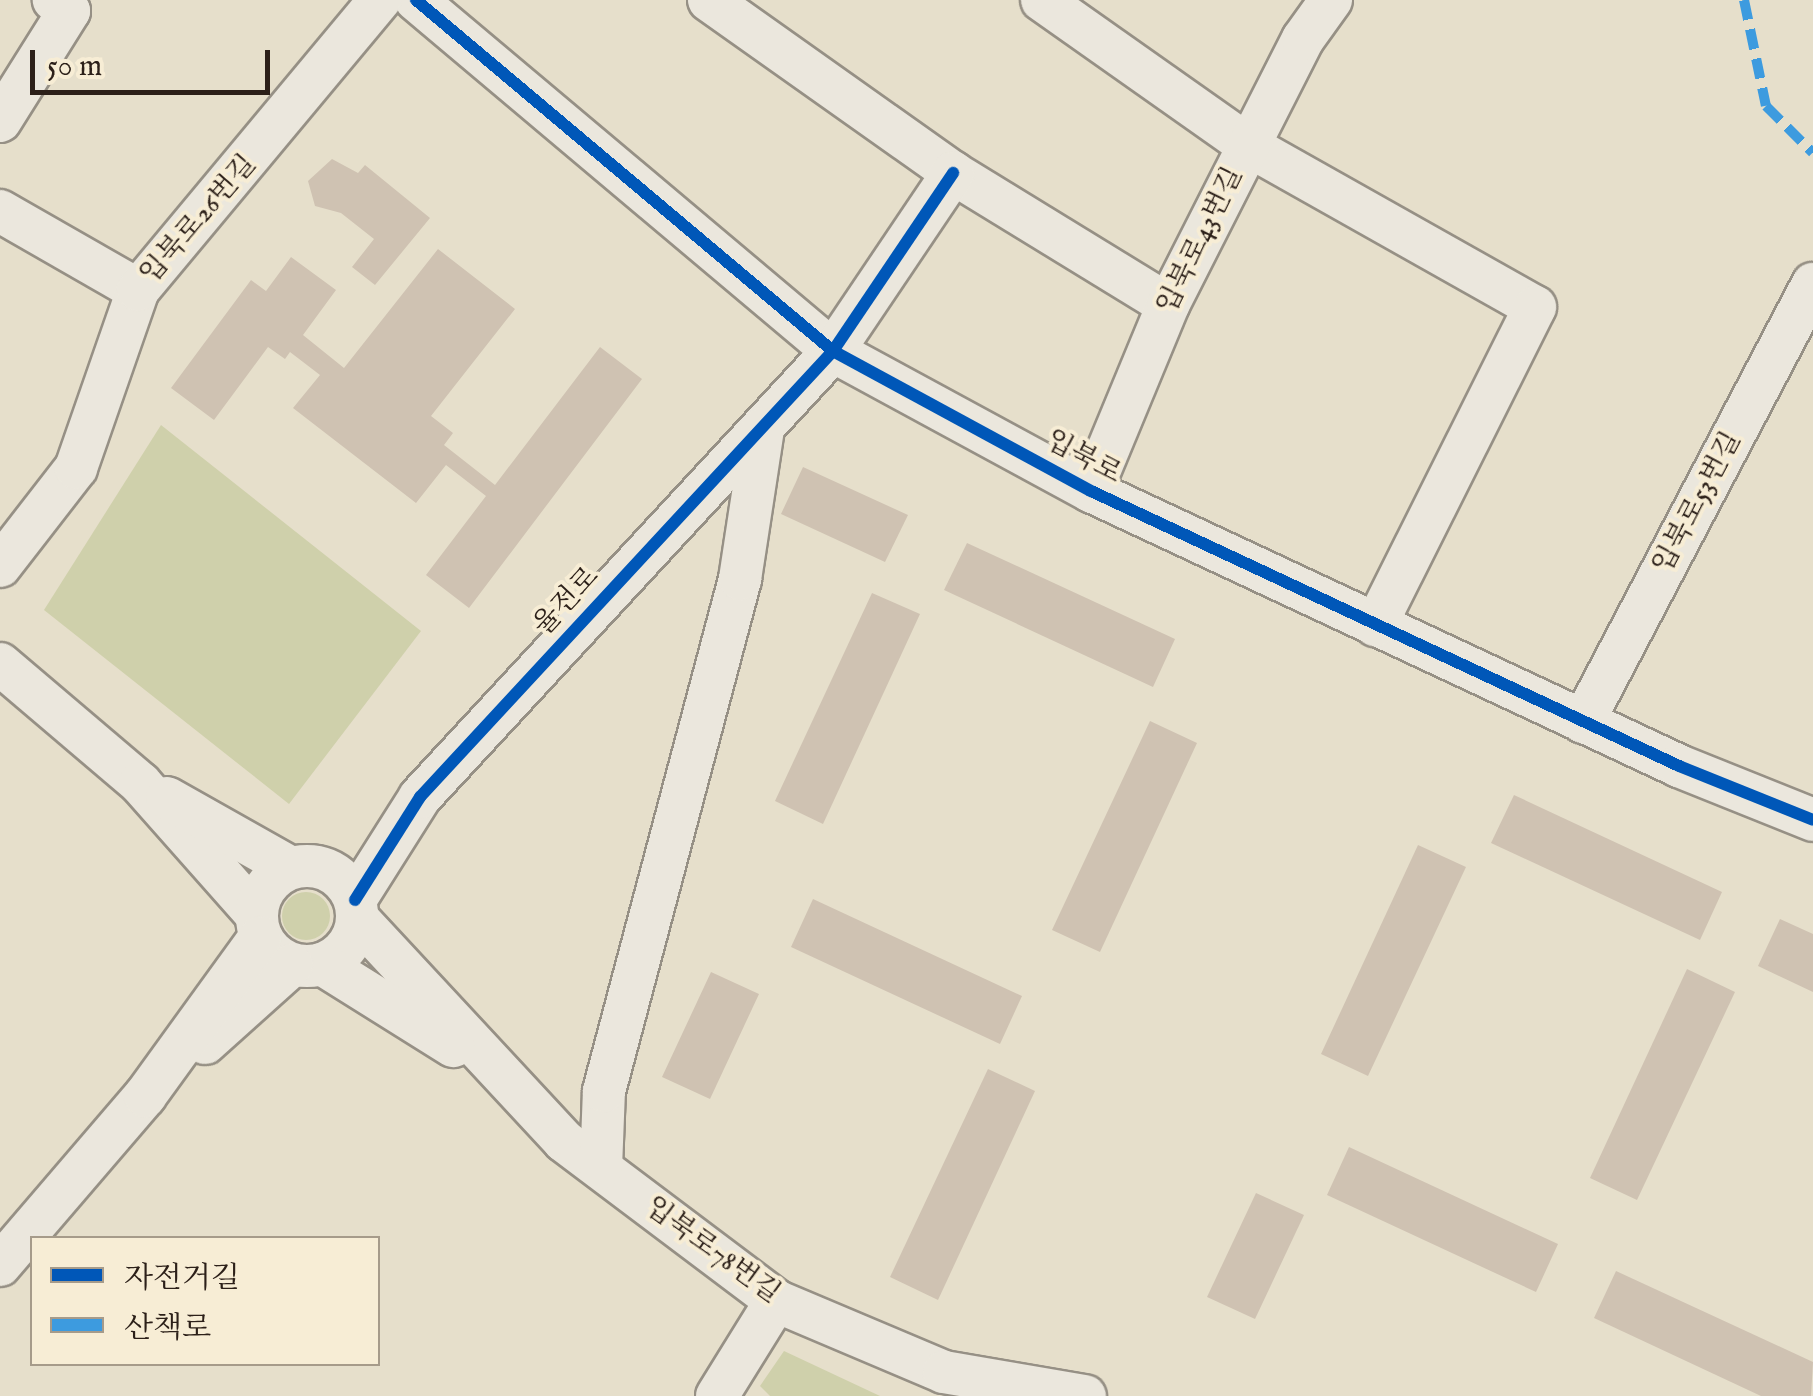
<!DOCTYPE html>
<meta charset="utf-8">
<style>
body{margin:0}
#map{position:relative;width:1813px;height:1396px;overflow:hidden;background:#e6dfcb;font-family:"IM FELL English","Noto Serif KR",serif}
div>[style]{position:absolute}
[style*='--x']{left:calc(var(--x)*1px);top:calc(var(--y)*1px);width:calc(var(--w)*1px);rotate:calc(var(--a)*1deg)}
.green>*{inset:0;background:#cfd0ab}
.round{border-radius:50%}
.building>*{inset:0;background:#cfc2b2}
.roads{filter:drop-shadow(2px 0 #969085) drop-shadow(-2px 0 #969085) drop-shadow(0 2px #969085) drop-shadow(0 -2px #969085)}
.minor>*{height:42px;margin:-21px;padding:0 21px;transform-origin:21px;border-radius:21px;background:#ebe7dd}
.minor>.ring{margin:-21px;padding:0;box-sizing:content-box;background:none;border:42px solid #ebe7dd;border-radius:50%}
.quiet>*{height:10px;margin-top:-5px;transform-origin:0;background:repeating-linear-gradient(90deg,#3d9bdf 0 20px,transparent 0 30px)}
.cycleway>*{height:12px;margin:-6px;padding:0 6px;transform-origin:6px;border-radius:6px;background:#0057b8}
span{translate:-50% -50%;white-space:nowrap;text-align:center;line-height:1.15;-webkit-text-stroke:8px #f7edd5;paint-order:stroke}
.street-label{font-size:28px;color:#2c2019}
.legend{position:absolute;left:30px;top:1236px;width:350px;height:130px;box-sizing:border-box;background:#f7edd5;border:2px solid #a69b8a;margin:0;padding:12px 18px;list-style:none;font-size:30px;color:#2c2019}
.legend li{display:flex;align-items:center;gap:20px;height:50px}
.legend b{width:50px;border:2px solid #a69b8a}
.scale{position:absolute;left:30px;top:50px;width:240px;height:45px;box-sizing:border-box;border:5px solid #2c2019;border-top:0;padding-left:12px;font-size:30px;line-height:35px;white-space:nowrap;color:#2c2019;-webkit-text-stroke:8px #f7edd5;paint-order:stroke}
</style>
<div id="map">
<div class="green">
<div style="clip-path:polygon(161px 425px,421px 631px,289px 804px,44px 610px)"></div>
<div class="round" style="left:282px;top:892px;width:48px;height:48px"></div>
<div style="clip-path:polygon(784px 1351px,880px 1396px,770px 1396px,760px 1386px)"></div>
</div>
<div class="building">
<div style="clip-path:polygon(332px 159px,358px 173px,365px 165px,430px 218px,375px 285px,352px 267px,374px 239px,341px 213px,315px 206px,308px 181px)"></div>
<div style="clip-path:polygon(438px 249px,515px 309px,431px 416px,453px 433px,444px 445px,495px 485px,600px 347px,642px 379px,469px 608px,426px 575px,486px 496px,446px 465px,416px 503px,293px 408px,320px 375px,290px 352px,285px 359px,268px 347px,214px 420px,171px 388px,251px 280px,266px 291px,291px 257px,336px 290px,303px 335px,344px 368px)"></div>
<div style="clip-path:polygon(803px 467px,908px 515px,885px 562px,781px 514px)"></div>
<div style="clip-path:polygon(967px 543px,1175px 639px,1153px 687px,944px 590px)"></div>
<div style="clip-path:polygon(872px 593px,920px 614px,823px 824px,775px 801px)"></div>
<div style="clip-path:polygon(1150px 721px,1197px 743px,1100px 952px,1052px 930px)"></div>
<div style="clip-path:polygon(1514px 795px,1722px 892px,1700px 940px,1491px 843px)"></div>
<div style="clip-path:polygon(1418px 845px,1466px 867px,1368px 1076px,1321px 1054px)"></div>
<div style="clip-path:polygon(813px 899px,1022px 996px,1000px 1044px,791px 947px)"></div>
<div style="clip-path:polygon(1780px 919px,1813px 934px,1813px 992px,1758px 966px)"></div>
<div style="clip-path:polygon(1687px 969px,1735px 992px,1637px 1200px,1590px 1178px)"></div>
<div style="clip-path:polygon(711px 972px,759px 994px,710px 1099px,662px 1077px)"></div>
<div style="clip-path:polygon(988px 1069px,1035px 1091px,938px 1300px,890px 1277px)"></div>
<div style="clip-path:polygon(1349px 1147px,1558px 1244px,1536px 1292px,1327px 1195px)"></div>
<div style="clip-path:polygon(1256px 1193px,1304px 1215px,1255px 1319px,1207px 1297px)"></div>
<div style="clip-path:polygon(1616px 1271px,1813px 1362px,1811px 1396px,1761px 1396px,1594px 1318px)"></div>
</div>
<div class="roads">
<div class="minor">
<div style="--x:416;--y:0;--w:545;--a:40.09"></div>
<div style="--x:833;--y:351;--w:294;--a:28.5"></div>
<div style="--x:1091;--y:491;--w:649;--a:25.06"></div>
<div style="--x:1679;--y:766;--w:144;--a:21.9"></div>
<div style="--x:709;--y:0;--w:299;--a:35.3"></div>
<div style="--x:953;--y:173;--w:252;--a:31.5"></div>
<div style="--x:1042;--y:0;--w:253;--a:35.2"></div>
<div style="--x:1249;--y:146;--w:328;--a:29.4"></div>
<div style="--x:1535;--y:307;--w:356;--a:116.6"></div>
<div style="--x:0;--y:121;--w:130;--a:-57.9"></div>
<div style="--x:69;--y:11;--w:19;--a:-144"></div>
<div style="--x:0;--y:211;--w:159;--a:29.8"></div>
<div style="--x:1091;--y:491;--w:201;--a:-67.5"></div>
<div style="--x:1168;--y:305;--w:298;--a:-63.1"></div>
<div style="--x:1303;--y:39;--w:48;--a:-54.3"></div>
<div style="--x:0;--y:566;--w:124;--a:-52.2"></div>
<div style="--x:76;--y:468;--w:188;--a:-70.8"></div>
<div style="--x:138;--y:290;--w:378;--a:-50.2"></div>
<div style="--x:0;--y:664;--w:184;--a:40.4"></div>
<div style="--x:140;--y:783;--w:175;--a:48.5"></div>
<div style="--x:1583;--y:722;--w:495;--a:-62.3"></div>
<div style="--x:167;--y:798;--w:142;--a:29.4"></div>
<div class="ring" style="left:257px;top:866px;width:58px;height:58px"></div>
<div style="--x:355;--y:900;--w:122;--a:-57.7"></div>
<div style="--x:420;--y:797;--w:608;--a:-47.2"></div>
<div style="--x:833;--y:351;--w:215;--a:-56"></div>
<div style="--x:357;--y:918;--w:304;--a:47.1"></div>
<div style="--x:564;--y:1141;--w:266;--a:37"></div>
<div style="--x:776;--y:1301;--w:182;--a:22.9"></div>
<div style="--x:944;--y:1372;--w:143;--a:9.7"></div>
<div style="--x:322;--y:964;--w:155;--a:32"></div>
<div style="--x:205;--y:1043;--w:117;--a:-41.9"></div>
<div style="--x:601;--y:1168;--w:77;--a:-87.8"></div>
<div style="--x:604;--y:1091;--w:530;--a:-75.12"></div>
<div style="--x:740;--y:579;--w:152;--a:-81.3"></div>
<div style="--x:0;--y:1265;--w:223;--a:-49.4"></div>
<div style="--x:145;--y:1096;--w:196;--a:-54.1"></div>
<div style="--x:717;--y:1396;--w:112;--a:-58.2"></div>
</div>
</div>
<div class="quiet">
<div style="--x:1744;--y:0;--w:108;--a:78.3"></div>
<div style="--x:1766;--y:106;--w:66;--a:45"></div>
</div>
<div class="cycleway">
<div style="--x:416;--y:0;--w:545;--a:40.09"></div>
<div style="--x:833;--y:351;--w:294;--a:28.5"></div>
<div style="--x:1091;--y:491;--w:649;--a:25.06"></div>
<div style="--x:1679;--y:766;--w:144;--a:21.9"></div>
<div style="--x:355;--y:900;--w:122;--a:-57.7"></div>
<div style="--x:420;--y:797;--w:608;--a:-47.2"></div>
<div style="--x:833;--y:351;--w:215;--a:-56"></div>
</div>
<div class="street-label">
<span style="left:199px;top:220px;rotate:-49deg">입북로26번길</span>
<span style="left:1201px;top:241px;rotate:-64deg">입북로43번길</span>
<span style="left:1083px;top:458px;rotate:28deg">입북로</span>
<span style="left:1698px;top:503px;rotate:-62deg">입북로53번길</span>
<span style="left:567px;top:602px;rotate:-47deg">율전로</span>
<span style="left:712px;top:1251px;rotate:36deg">입북로78번길</span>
</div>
<ul class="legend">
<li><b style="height:12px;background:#0057b8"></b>자전거길</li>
<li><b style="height:12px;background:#3d9bdf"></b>산책로</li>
</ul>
<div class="scale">50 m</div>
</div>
